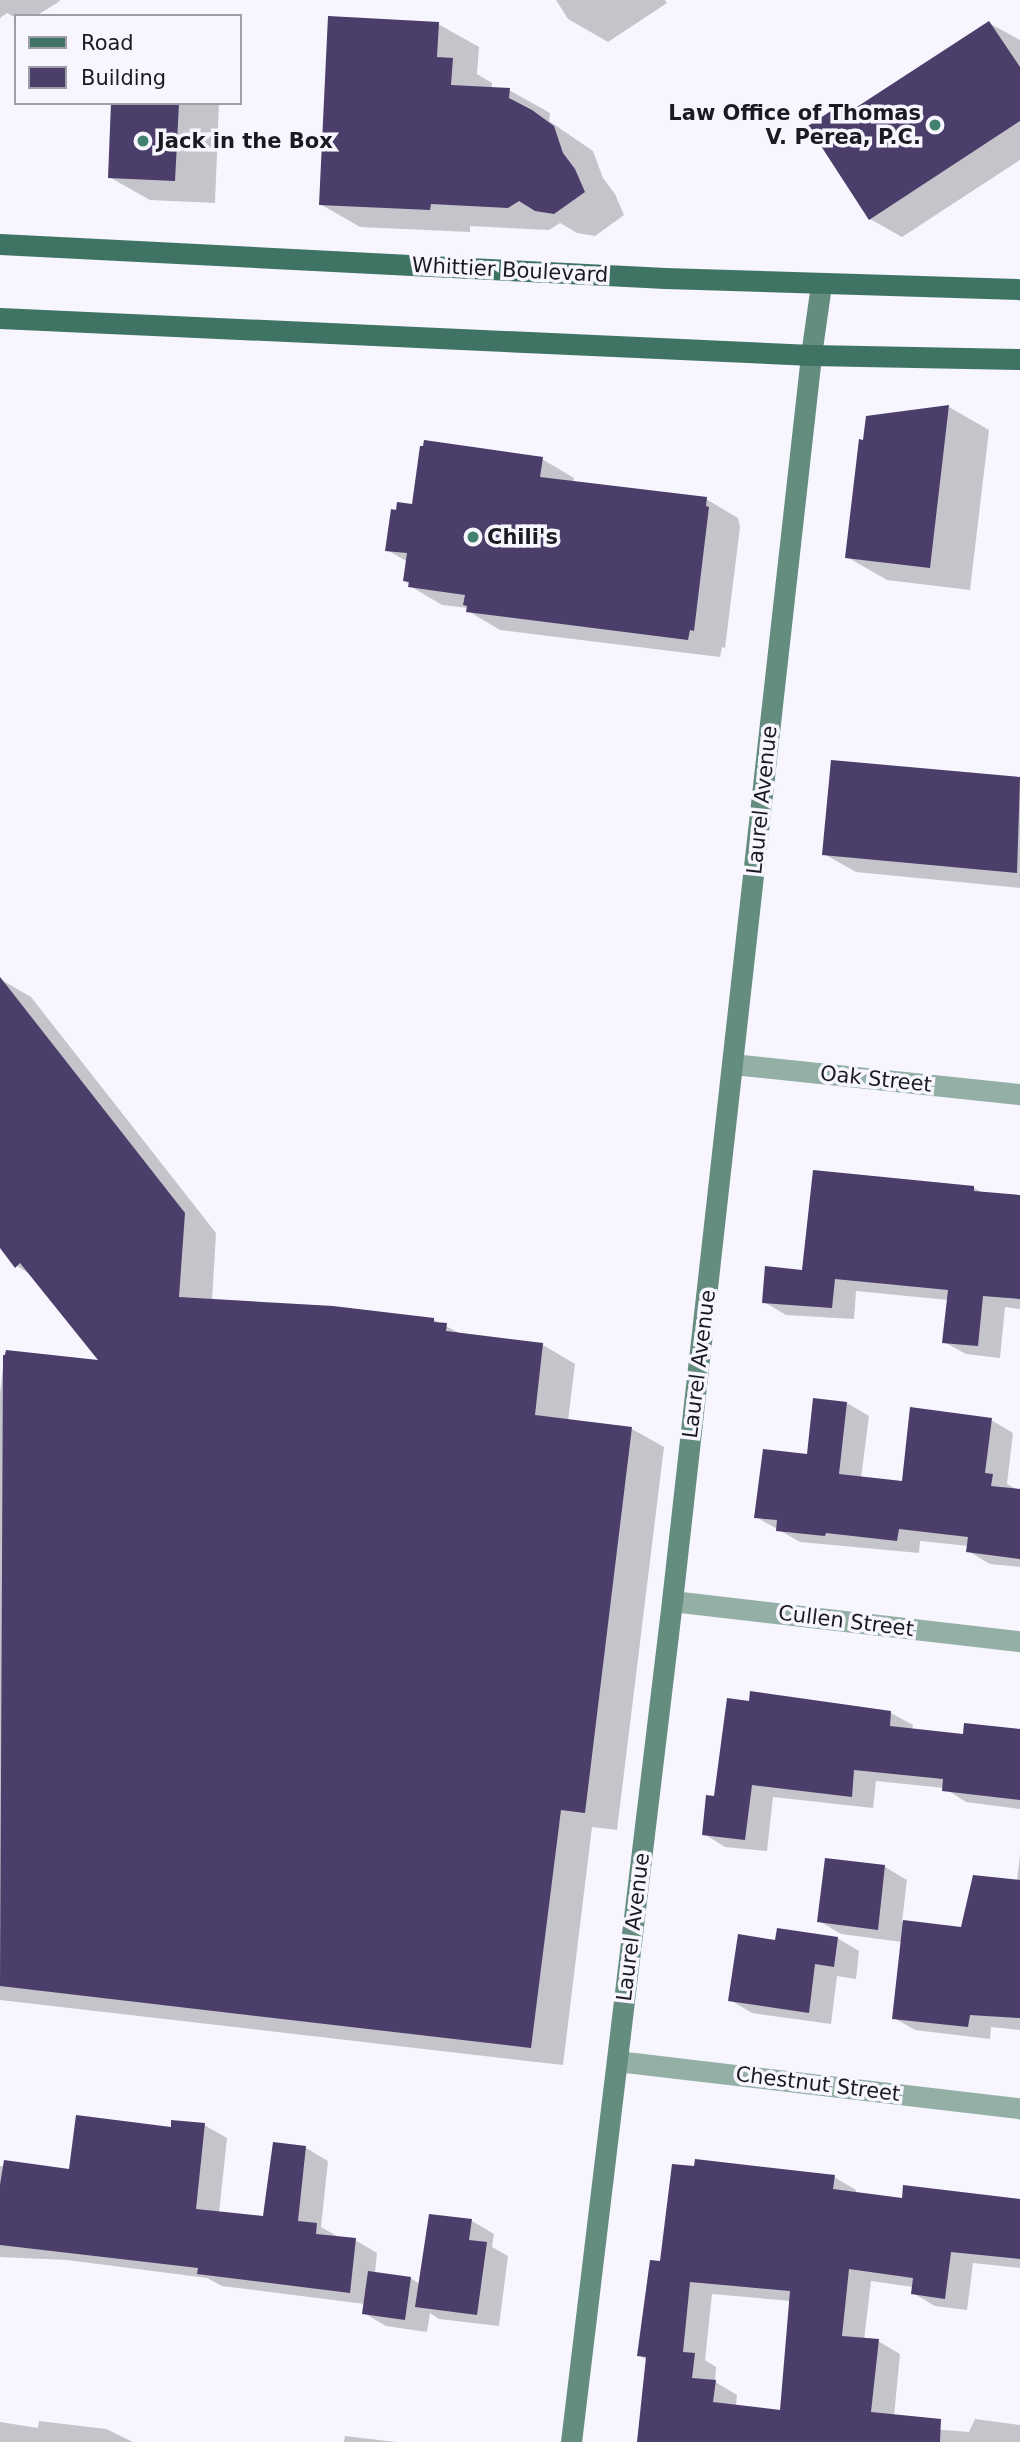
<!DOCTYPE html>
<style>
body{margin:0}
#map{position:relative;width:1020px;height:2442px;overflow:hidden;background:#f7f5fe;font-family:"DejaVu Sans",sans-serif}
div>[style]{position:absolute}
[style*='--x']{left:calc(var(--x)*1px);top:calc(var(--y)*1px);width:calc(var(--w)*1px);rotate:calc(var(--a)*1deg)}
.shadow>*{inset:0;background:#0003}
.building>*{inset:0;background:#4b3e6a}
.street>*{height:21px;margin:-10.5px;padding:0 10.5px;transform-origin:10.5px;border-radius:10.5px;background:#94b0a6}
.secondary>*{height:21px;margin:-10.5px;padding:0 10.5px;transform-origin:10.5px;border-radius:10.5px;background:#648d80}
.primary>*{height:21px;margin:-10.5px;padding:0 10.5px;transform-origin:10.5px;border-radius:10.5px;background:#3f7464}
.dots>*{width:19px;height:19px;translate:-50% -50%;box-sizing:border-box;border:4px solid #f7f5fe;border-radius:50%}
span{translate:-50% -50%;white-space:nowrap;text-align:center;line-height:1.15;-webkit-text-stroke:7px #f7f5fe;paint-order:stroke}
.poi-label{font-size:21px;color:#1b1921;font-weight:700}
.right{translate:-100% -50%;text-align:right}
.left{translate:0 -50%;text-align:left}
.street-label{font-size:21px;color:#1b1921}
.legend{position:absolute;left:14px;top:14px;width:228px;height:91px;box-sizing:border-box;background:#f7f5fe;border:2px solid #9f9da6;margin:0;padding:9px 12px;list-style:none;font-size:21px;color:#1b1921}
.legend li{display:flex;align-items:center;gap:14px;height:35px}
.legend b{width:35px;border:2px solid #9f9da6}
</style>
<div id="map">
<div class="shadow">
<div style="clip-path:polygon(0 0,59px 0,60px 1px,36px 16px,16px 16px,16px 18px,7px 13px,0 18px)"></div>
<div style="clip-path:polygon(556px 0,665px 0,667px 3px,608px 42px,568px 19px)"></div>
<div style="clip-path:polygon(989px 23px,1020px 40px,1020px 160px,902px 237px,870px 219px,840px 107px,851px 113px)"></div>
<div style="clip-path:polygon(438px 24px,479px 47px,477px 74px,492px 83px,492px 89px,509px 90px,550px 113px,549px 121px,593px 151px,603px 178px,615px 194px,624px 215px,595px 236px,577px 233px,560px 223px,549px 230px,470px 226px,470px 232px,360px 227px,320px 204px)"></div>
<div style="clip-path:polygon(113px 103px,219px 103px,215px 203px,150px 200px,109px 177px)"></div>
<div style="clip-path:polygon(949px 407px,989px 430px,970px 590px,887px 580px,847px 557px)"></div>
<div style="clip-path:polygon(542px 459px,574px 478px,573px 483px,706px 499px,738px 518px,740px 527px,725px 648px,722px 647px,720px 657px,500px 630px,468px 611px,468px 608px,442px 605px,410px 586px,405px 580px,408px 562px,387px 550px,414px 506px)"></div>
<div style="clip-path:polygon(832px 761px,1020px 779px,1020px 888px,856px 872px,824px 854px)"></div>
<div style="clip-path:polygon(0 979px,31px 997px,216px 1233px,212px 1301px,434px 1320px,463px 1335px,543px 1345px,575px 1364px,568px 1421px,632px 1429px,664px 1447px,617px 1830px,592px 1827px,563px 2065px,0 2000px,0 1393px,5px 1352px,102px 1362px,33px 1276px,17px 1266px,0 1245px)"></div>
<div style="clip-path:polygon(974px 1188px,985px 1194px,1020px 1197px,1020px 1309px,1005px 1307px,1000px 1358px,966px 1354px,944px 1342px,948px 1300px,856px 1291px,854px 1319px,786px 1315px,764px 1302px,803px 1272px)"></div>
<div style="clip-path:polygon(847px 1403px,869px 1416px,861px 1478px,904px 1483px,991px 1420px,1013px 1433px,1007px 1484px,1020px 1491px,1020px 1567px,990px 1564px,968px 1551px,969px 1546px,920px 1541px,919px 1553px,800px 1542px,756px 1517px,809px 1456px)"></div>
<div style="clip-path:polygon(891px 1713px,913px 1725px,912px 1730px,964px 1736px,1020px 1730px,1020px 1809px,966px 1802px,944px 1788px,876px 1781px,873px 1808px,773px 1797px,767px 1851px,725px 1847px,704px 1834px,716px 1798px)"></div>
<div style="clip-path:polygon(1020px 1855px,1020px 2030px,991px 2027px,990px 2039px,915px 2030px,894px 2018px,902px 1942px,841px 1934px,819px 1921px,827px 1860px,885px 1867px,907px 1880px,902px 1922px,963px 1929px,1017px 1880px)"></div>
<div style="clip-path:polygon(837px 1938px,859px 1951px,856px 1979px,837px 1976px,831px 2024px,752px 2013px,730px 2000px,776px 1942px)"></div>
<div style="clip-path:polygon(204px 2125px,227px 2138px,219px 2213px,265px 2218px,275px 2144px,306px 2148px,328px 2161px,321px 2227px,340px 2238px,355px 2240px,377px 2253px,375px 2273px,410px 2278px,420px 2284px,431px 2216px,472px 2221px,494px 2234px,492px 2247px,508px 2256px,499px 2326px,439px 2319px,430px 2313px,427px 2332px,386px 2326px,364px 2313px,365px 2304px,222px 2286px,207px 2278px,67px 2260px,0 2257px,0 2166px,71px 2171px,172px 2129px)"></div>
<div style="clip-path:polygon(evenodd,834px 2177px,856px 2190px,856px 2194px,903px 2200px,1020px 2201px,1020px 2268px,973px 2263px,967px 2310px,935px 2306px,913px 2293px,913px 2287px,871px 2281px,864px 2340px,878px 2341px,900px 2354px,894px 2416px,919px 2428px,969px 2432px,975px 2419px,1020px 2425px,1020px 2442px,638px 2442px,647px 2360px,639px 2355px,661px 2263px,834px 2177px,712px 2294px,791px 2301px,781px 2411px,736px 2406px,737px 2395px,715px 2382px,716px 2367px,705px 2360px,712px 2294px)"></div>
<div style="clip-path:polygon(39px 2421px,106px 2429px,133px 2442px,0 2442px,0 2422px,38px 2428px)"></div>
<div style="clip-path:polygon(345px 2436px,396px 2442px,344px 2442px)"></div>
</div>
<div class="building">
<div style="clip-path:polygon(328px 16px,439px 22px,437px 57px,453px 58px,451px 85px,510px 88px,509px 98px,532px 110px,554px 126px,563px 153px,575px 169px,585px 192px,554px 214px,535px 211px,519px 201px,508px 208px,431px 204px,430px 210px,319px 205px)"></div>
<div style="clip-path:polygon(989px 21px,1020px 67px,1020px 121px,869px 220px,808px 126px,840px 105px,846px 114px)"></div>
<div style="clip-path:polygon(111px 103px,179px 103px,175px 181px,108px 178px)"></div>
<div style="clip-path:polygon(949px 405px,930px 568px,845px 558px,859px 439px,863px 440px,866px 416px)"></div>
<div style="clip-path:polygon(424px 440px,543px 457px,540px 477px,707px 497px,706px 506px,709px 507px,694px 631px,690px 630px,688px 640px,466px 612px,467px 606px,463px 605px,465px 595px,408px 587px,409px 582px,403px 581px,407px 553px,385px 551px,391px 509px,396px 510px,397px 502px,412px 504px,420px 446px,423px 446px)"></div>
<div style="clip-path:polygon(831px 760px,1020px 777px,1017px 873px,822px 855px)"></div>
<div style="clip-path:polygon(0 977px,185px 1213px,179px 1297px,333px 1306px,434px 1318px,434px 1322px,447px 1323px,446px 1331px,543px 1343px,535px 1415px,632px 1427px,585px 1813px,561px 1810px,531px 2048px,0 1986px,3px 1355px,5px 1355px,6px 1350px,98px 1360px,20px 1263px,15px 1268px,0 1248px)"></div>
<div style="clip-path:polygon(813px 1170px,974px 1186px,974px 1191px,1020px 1195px,1020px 1299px,983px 1296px,978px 1346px,942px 1343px,948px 1290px,835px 1279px,832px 1308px,762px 1303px,765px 1266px,802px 1270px)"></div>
<div style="clip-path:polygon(813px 1398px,847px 1402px,839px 1474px,902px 1481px,910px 1407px,992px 1418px,985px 1473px,993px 1474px,991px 1486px,1020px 1489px,1020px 1559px,966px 1552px,968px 1537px,899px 1529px,897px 1541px,826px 1533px,825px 1536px,776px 1531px,777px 1520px,754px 1518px,763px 1449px,807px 1454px)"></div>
<div style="clip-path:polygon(750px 1691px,891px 1711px,890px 1726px,963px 1734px,964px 1723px,1020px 1729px,1020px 1800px,942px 1791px,943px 1779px,854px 1770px,852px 1797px,752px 1785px,745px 1840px,702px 1835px,706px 1795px,714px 1796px,727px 1698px,749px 1701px)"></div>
<div style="clip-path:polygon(825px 1858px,885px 1865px,878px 1930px,817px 1922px)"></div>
<div style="clip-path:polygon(973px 1875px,1020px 1880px,1020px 2018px,970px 2015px,968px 2027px,892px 2019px,903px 1920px,961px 1927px)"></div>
<div style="clip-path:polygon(777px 1928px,838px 1937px,834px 1967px,815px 1964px,809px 2013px,728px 2001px,738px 1934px,775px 1940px)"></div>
<div style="clip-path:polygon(76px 2115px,171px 2127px,171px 2120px,205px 2123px,196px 2209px,263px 2216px,273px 2142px,306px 2146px,298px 2221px,317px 2223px,316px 2234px,356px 2238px,350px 2293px,197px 2274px,198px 2268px,0 2245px,0 2185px,4px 2160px,69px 2169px)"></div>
<div style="clip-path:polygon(evenodd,695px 2159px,835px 2175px,833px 2189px,902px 2198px,903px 2185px,1020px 2199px,1020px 2259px,951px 2252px,945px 2299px,911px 2294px,913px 2278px,849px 2269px,842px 2336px,879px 2339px,871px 2412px,941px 2419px,940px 2442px,637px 2442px,646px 2357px,637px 2356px,650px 2260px,660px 2261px,672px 2164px,694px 2166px,695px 2159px,690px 2282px,790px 2291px,780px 2410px,713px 2402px,716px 2380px,692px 2378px,695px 2353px,683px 2352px,690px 2282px)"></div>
<div style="clip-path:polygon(429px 2214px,472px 2219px,469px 2240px,487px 2242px,477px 2315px,415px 2307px)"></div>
<div style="clip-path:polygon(368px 2271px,411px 2277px,405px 2320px,362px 2314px)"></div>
</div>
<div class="street">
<div style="--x:733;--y:1064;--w:289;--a:6"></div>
<div style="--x:672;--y:1601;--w:350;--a:6.6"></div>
<div style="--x:617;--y:2061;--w:406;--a:6.7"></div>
</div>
<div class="secondary">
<div style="--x:571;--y:2442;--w:847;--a:-83.15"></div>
<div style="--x:672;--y:1601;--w:1254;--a:-83.63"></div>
<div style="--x:811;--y:355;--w:71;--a:-81.9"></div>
</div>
<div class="primary">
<div style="--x:0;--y:244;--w:666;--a:2.93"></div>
<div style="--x:665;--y:278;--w:355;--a:1.8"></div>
<div style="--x:0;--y:318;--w:812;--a:2.61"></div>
<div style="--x:811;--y:355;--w:209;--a:1.1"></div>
</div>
<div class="dots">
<div style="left:935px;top:125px;background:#42816f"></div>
<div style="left:143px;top:141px;background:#42816f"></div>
<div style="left:473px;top:537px;background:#42816f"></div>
</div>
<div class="poi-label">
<span class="right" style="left:921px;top:125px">Law Office of Thomas<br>V. Perea, P.C.</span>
<span class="left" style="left:157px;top:141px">Jack in the Box</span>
<span class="left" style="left:487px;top:537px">Chili's</span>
</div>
<div class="street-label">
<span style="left:510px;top:270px;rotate:3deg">Whittier Boulevard</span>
<span style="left:762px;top:800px;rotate:-84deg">Laurel Avenue</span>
<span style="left:876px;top:1079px;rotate:6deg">Oak Street</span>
<span style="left:699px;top:1364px;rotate:-83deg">Laurel Avenue</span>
<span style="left:846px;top:1621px;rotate:7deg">Cullen Street</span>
<span style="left:633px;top:1927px;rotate:-83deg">Laurel Avenue</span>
<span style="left:818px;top:2084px;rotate:7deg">Chestnut Street</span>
</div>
<ul class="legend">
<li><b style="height:9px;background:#3f7464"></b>Road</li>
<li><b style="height:19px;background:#4b3e6a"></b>Building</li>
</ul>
</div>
